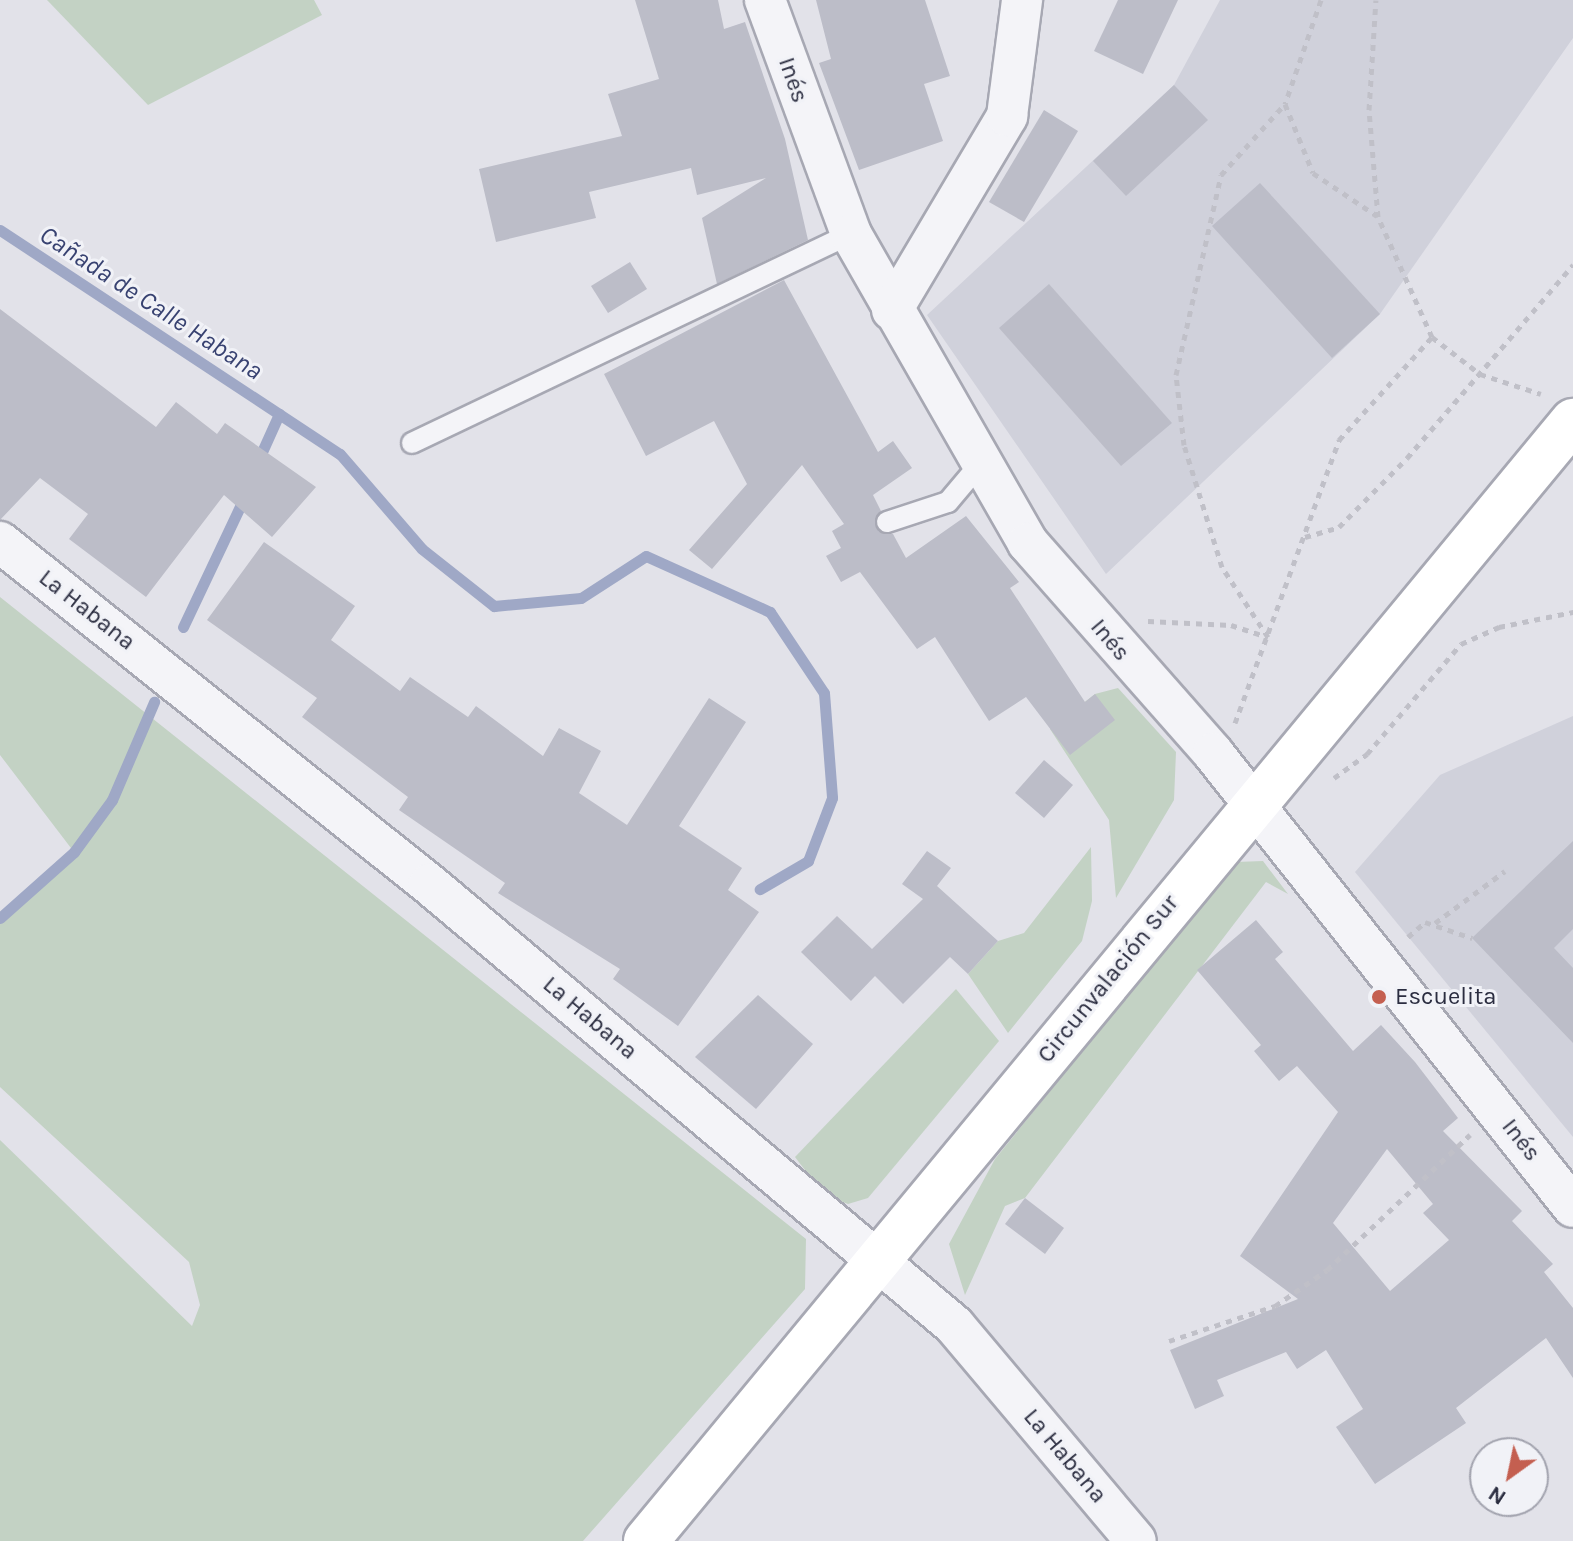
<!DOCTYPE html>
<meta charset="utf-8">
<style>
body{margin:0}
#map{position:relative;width:1573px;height:1541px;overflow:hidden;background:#e2e2e9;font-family:Karla,sans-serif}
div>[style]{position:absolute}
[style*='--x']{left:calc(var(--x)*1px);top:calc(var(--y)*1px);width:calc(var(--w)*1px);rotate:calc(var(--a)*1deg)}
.built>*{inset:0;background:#d0d1db}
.green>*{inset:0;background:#c3d2c4}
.stream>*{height:11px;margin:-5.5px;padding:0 5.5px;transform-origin:5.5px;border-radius:5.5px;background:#9fa8c6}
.building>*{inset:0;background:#bcbdc8}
.path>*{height:5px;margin-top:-2.5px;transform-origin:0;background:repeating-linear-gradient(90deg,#c0c0c8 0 6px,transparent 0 12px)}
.roads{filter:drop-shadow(2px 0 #a7a8b3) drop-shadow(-2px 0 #a7a8b3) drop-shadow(0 2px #a7a8b3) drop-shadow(0 -2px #a7a8b3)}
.lane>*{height:20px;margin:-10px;padding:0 10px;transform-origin:10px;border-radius:10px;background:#f4f4f8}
.street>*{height:40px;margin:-20px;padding:0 20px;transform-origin:20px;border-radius:20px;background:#f4f4f8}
.secondary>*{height:44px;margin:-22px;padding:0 22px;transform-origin:22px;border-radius:22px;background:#fff}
.dots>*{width:22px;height:22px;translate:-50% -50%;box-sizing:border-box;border:4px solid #f1f2f7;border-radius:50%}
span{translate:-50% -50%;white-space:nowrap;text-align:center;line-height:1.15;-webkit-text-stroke:6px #f1f2f7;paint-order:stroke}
.street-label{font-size:24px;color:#2b2d40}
.poi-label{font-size:24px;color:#2b2d40}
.left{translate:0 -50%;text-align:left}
.water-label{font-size:26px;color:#384271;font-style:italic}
.north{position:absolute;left:1469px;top:1437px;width:80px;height:80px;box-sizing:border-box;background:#f1f2f7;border:2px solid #a2a3ae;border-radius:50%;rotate:213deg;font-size:22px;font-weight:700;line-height:32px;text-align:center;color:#2b2d40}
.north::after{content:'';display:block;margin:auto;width:28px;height:36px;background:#c45f50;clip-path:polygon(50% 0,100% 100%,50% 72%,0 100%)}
</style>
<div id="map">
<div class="built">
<div style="clip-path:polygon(1220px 0,1573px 0,1573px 38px,1380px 314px,1106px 574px,927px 315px,1174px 85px)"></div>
<div style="clip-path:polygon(1573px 716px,1573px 1137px,1355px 872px,1440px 775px)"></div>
</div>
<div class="green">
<div style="clip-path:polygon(47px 0,314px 0,322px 15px,148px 105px)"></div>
<div style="clip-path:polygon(0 597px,806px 1239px,805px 1289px,583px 1541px,0 1541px,0 1140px,192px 1326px,200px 1305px,189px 1262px,0 1087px,0 918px,74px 852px,0 755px)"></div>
<div style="clip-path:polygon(1118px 688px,1176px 752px,1174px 800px,1116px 898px,1109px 820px,1050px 729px,1095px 694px)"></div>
<div style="clip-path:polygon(1091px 847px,1092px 901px,1082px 941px,1008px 1033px,968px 974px,998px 941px,1024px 933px)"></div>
<div style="clip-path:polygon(1263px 861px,1288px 894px,1266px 882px,1025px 1198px,1005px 1206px,965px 1295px,949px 1244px,995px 1159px,1236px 862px)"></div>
<div style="clip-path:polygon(956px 989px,999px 1041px,868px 1198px,848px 1204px,824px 1195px,795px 1157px)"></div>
</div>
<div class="stream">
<div style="--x:0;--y:230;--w:407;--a:33.4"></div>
<div style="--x:340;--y:454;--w:125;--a:49.2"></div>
<div style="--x:422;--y:549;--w:92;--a:38.4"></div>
<div style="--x:494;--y:606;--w:87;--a:-5.3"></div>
<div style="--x:581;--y:598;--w:77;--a:-32.9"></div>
<div style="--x:646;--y:556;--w:136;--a:24.3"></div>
<div style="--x:770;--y:612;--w:97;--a:56.3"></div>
<div style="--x:824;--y:693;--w:105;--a:85.6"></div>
<div style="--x:832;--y:798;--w:67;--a:110.9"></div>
<div style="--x:808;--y:861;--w:56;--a:149.7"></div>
<div style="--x:257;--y:463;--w:54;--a:-65.8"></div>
<div style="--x:183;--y:627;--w:143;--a:-64.7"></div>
<div style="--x:0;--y:918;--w:99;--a:-41.7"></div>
<div style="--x:74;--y:852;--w:64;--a:-53.8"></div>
<div style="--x:112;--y:800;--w:107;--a:-66.8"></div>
</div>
<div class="building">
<div style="clip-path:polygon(635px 0,718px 0,724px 29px,745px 22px,785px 139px,808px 240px,717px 284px,702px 218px,766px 178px,697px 195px,691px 168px,589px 192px,596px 218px,496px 242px,479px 169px,622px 136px,608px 94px,659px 79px)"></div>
<div style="clip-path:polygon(816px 0,925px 0,950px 76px,924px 84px,943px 141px,859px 170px,819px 63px,831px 59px)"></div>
<div style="clip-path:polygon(1118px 0,1178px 0,1143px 74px,1094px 51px)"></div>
<div style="clip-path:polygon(1174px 85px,1208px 120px,1126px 196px,1093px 161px)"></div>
<div style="clip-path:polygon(1044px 110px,1078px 131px,1024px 222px,989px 202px)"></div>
<div style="clip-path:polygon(1260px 183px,1380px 314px,1332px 358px,1212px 226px)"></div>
<div style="clip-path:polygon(630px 262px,647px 289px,608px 313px,591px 286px)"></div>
<div style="clip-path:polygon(784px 280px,878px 452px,893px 441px,912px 468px,873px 495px,881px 511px,878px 531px,893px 534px,906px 558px,966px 516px,1019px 582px,1010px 588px,1085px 702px,1095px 694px,1115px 720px,1070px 755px,1026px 697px,989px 721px,935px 637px,917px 649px,860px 572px,841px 582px,826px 556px,841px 548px,832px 531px,844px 524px,802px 465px,712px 569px,689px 550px,747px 484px,714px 421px,646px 456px,604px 374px)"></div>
<div style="clip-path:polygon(1049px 284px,1172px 423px,1121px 466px,999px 328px)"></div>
<div style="clip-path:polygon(0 309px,156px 427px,176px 402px,217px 434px,225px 423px,316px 487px,272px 537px,224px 495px,146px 597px,69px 539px,88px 514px,40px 478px,0 520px)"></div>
<div style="clip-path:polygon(264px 542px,355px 606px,331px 640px,400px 691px,410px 677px,468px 717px,476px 706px,543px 756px,559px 728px,601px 751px,579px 793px,627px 825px,709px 698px,746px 722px,679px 826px,742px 868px,728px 890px,759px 912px,678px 1026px,613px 979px,620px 969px,498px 893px,505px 883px,399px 810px,408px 797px,302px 717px,317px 698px,207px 620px)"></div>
<div style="clip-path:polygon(1044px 760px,1073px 785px,1044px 818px,1015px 793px)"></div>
<div style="clip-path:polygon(1573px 841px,1573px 929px,1554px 948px,1573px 968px,1573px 1043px,1472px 938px)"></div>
<div style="clip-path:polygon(927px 851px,951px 868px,937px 886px,998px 941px,968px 974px,950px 957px,903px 1004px,875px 976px,851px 1001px,801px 952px,837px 916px,872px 949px,923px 899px,902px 884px)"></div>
<div style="clip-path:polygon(evenodd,1256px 920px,1283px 952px,1275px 959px,1353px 1051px,1381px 1025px,1415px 1062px,1458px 1118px,1443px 1131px,1522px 1211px,1512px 1221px,1553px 1264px,1544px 1272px,1573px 1308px,1573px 1378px,1546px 1338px,1456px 1408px,1466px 1423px,1375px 1484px,1336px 1427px,1363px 1409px,1326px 1350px,1297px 1369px,1286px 1352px,1217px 1380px,1224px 1396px,1195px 1409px,1170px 1350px,1298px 1299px,1240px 1256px,1338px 1112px,1297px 1066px,1279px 1081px,1254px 1051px,1261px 1045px,1197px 970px,1256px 920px,1387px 1149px,1433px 1204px,1423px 1213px,1449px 1240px,1390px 1291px,1333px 1223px,1387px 1149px)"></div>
<div style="clip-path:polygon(758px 995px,813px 1044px,756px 1109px,695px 1057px)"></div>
<div style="clip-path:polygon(1025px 1198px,1064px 1228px,1045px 1254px,1005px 1224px)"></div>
</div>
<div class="path">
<div style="--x:1321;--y:0;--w:110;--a:109.1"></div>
<div style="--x:1285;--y:104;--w:74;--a:67.9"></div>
<div style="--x:1313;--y:173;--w:77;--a:33.9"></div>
<div style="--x:1432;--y:337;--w:61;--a:37.6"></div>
<div style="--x:1480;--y:374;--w:64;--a:18.2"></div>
<div style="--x:1305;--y:537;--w:35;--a:-16"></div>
<div style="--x:1339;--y:527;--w:97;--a:-45.4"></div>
<div style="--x:1407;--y:458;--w:255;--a:-49.3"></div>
<div style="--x:1148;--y:621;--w:83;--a:2.8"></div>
<div style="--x:1231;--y:625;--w:39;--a:18"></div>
<div style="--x:1268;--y:637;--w:84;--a:-123.3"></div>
<div style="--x:1222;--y:567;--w:128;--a:-107.3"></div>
<div style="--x:1184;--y:445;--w:70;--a:-96.5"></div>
<div style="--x:1176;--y:375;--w:205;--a:-77.3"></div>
<div style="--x:1221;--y:175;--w:96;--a:-48"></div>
<div style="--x:1235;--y:723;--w:302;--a:-69.8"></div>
<div style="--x:1339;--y:440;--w:139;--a:-47.9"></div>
<div style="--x:1432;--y:337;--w:132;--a:-114.2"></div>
<div style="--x:1378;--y:217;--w:107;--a:-94.8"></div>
<div style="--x:1369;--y:110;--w:110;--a:-86.4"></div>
<div style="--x:1334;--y:778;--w:41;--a:-36"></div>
<div style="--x:1367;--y:754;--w:145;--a:-49.5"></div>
<div style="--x:1461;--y:644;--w:42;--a:-24.1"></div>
<div style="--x:1499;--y:627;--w:76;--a:-11.5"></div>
<div style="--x:1435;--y:923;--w:87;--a:-36.6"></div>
<div style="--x:1408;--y:937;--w:23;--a:-41"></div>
<div style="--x:1425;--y:922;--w:50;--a:18.8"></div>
<div style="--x:1169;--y:1341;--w:112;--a:-18.3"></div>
<div style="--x:1275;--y:1306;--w:63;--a:-34.7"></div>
<div style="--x:1327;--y:1270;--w:197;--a:-43.4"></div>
</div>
<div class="roads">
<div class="lane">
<div style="--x:412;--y:443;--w:486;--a:-25.5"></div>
<div style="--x:887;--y:522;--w:64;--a:-18.2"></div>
<div style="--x:948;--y:502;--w:50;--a:-49.9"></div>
</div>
<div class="street">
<div style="--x:765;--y:0;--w:249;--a:69.8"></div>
<div style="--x:851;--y:234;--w:356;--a:60.2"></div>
<div style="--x:1028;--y:543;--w:280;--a:48.6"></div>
<div style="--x:1213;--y:753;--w:579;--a:51.59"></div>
<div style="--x:892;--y:310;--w:226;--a:-59.3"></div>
<div style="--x:1007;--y:116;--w:117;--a:-82.6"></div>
<div style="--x:0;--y:542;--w:549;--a:38.56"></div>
<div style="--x:429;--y:884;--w:686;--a:40.03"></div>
<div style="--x:954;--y:1325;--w:282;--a:49.9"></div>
</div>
<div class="secondary">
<div style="--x:646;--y:1541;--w:1454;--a:-50.39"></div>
</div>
</div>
<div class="dots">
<div style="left:1379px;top:997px;background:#c45f50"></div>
</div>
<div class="street-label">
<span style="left:793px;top:80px;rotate:71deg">Inés</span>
<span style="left:87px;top:610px;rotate:38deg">La Habana</span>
<span style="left:1110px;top:640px;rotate:50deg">Inés</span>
<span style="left:1108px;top:979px;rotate:-51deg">Circunvalación Sur</span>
<span style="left:590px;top:1018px;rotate:40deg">La Habana</span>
<span style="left:1521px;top:1140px;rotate:52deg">Inés</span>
<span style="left:1065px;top:1456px;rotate:50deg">La Habana</span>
</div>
<div class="poi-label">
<span class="left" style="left:1395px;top:997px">Escuelita</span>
</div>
<div class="water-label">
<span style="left:151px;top:303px;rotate:33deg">Cañada de Calle Habana</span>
</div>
<div class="north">N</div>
</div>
